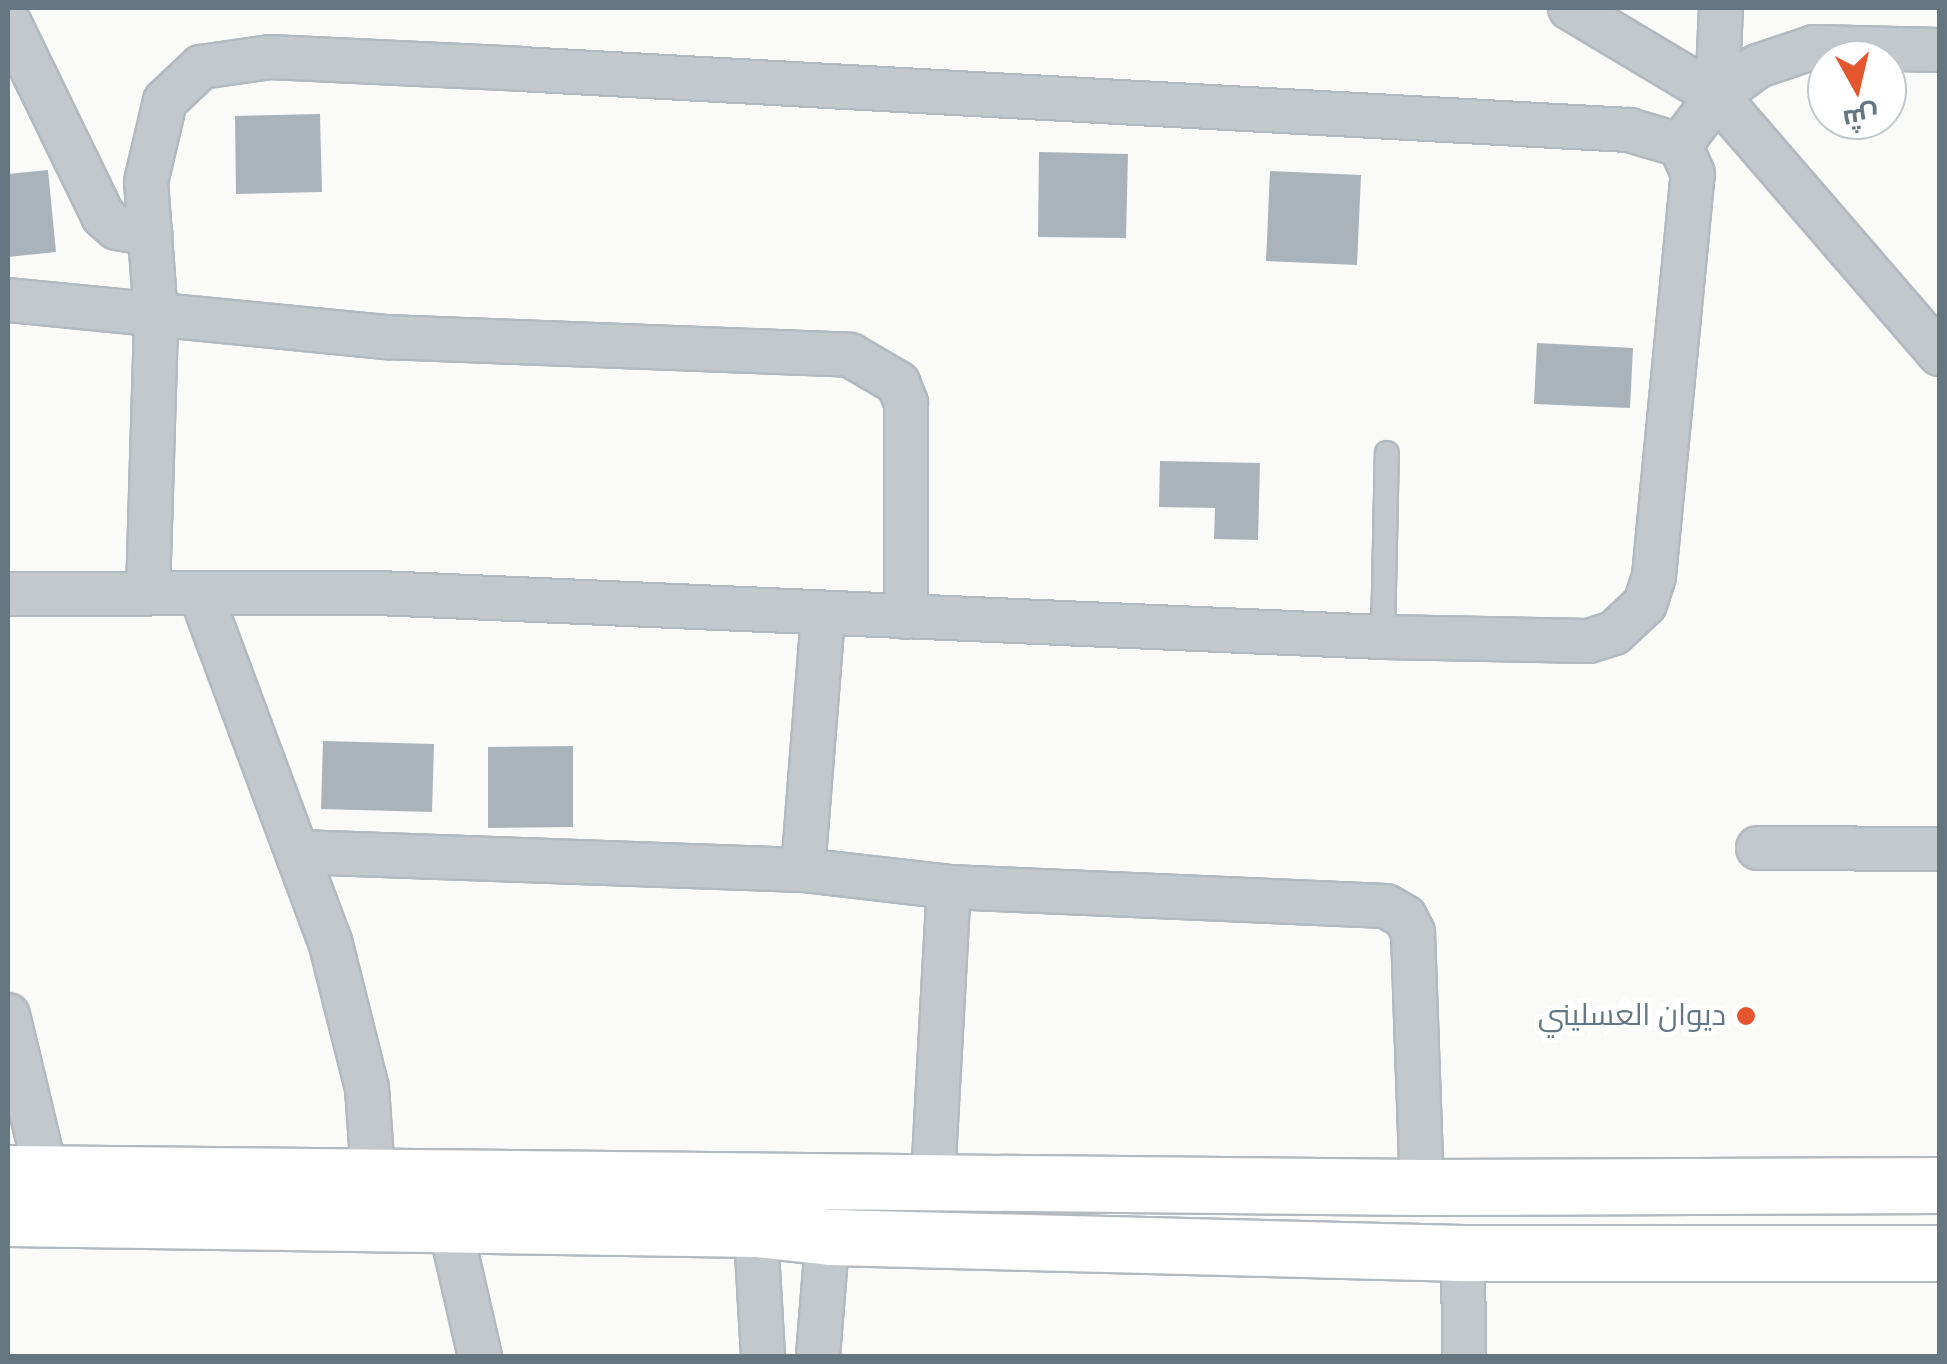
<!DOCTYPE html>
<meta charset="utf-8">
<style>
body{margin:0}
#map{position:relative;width:1947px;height:1364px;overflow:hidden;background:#fafaf8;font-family:"Nunito Sans",Cairo,sans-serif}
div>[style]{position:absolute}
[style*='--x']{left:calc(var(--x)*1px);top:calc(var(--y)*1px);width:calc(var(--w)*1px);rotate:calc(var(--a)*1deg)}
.building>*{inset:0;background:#aab3b9}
.roads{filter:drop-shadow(2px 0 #b3babf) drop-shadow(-2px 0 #b3babf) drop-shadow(0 2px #b3babf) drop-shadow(0 -2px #b3babf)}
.lane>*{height:22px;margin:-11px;padding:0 11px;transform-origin:11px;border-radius:11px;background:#c3c8cc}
.street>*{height:42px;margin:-21px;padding:0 21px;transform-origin:21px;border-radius:21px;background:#c3c8cc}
.secondary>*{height:55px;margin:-27.5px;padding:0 27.5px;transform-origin:27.5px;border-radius:27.5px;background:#fff}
.dots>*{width:28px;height:28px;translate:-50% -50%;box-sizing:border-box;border:5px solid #fff;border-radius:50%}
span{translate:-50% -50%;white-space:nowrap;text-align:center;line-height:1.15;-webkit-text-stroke:10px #fff;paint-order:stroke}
.poi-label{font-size:30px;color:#657683}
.right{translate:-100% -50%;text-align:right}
.frame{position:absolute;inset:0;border:10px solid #657683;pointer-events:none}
.north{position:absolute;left:1807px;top:40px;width:100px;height:100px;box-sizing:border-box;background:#fff;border:2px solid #c1c8cd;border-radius:50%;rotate:172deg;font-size:28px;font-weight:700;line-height:40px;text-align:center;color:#657683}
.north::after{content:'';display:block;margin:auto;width:35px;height:45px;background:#e4572e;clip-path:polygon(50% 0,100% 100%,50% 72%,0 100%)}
</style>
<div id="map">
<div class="building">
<div style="clip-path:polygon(320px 114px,322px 192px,236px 194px,235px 116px)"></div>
<div style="clip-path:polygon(1039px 152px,1128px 154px,1126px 238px,1038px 237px)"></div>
<div style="clip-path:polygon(48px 170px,56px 252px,8px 257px,8px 174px)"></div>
<div style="clip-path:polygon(1270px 171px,1361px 175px,1357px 265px,1266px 261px)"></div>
<div style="clip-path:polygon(1537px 343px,1633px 348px,1630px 408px,1534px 404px)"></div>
<div style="clip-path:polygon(1160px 461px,1260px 463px,1258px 540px,1214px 539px,1215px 508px,1159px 507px)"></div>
<div style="clip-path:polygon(323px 741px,434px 744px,432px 812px,321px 809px)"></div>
<div style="clip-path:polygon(573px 746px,573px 827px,488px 828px,488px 747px)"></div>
</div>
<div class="roads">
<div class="lane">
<div style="--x:1383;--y:637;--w:184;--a:-88.8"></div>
</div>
<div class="street">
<div style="--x:1570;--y:8;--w:171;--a:30.9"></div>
<div style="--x:1717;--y:96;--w:341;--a:49.2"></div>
<div style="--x:8;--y:20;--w:218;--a:64.1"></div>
<div style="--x:103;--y:216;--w:18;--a:41"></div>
<div style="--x:117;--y:228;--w:34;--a:10"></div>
<div style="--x:1717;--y:96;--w:51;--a:-36.2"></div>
<div style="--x:1758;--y:66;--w:59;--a:-18.7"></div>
<div style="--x:1814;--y:47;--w:126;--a:1.4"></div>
<div style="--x:8;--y:300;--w:381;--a:5.6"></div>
<div style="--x:387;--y:337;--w:463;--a:2.2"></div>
<div style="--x:850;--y:355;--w:56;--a:30.3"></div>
<div style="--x:898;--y:383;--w:22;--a:68"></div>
<div style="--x:906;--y:403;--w:214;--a:90"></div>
<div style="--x:148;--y:593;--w:276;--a:-88.3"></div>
<div style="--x:156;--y:317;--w:135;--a:-94.2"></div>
<div style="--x:146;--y:182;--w:83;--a:-76.8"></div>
<div style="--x:165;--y:101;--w:50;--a:-43.4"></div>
<div style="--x:201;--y:67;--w:70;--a:-8.2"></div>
<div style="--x:270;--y:57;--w:250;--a:2.7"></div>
<div style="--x:520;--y:69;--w:1111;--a:3.15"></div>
<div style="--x:1629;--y:130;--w:53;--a:16.4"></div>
<div style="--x:8;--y:594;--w:370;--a:-0.2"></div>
<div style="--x:378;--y:593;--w:1006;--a:2.51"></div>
<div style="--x:1383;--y:637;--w:206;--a:1.1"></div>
<div style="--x:1589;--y:641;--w:26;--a:-18"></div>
<div style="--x:1614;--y:633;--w:42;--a:-43.1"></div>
<div style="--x:1645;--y:604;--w:29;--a:-72"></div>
<div style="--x:1654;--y:576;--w:404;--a:-84.5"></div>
<div style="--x:1693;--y:174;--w:32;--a:-114"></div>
<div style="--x:1680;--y:145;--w:61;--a:-52.9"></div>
<div style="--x:1717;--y:96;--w:88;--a:-87.4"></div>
<div style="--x:201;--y:595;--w:369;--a:69.6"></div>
<div style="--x:330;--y:941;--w:152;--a:75.9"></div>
<div style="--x:367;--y:1088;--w:85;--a:86"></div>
<div style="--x:1758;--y:848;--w:182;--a:0.3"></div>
<div style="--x:298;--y:852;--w:505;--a:2.04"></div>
<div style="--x:803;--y:870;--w:147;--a:6.6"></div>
<div style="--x:949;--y:887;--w:437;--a:2.5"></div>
<div style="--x:1386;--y:906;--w:22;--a:30"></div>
<div style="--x:1405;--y:917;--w:18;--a:63"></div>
<div style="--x:1413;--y:933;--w:254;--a:88"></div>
<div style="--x:803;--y:870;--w:255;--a:-85.5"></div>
<div style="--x:8;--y:1015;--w:163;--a:76.5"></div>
<div style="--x:933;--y:1179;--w:292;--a:-86.9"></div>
<div style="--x:754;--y:1200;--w:156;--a:86.7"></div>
<div style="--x:449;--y:1222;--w:138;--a:77"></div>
<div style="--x:1463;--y:1253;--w:103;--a:89.4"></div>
<div style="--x:818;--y:1356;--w:148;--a:-85.4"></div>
</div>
<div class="secondary">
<div style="--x:8;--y:1173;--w:1414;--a:0.57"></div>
<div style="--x:1422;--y:1187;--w:518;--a:-0.22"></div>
<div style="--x:8;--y:1218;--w:748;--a:0.84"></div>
<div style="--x:756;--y:1229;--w:75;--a:6.1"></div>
<div style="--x:831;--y:1237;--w:632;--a:1.45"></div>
<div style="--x:1463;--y:1253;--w:477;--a:0"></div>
</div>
</div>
<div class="dots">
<div style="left:1746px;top:1016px;background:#e4572e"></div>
</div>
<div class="poi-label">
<span class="right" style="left:1726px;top:1016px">ديوان العسليني</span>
</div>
<div class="frame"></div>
<div class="north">ش</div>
</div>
